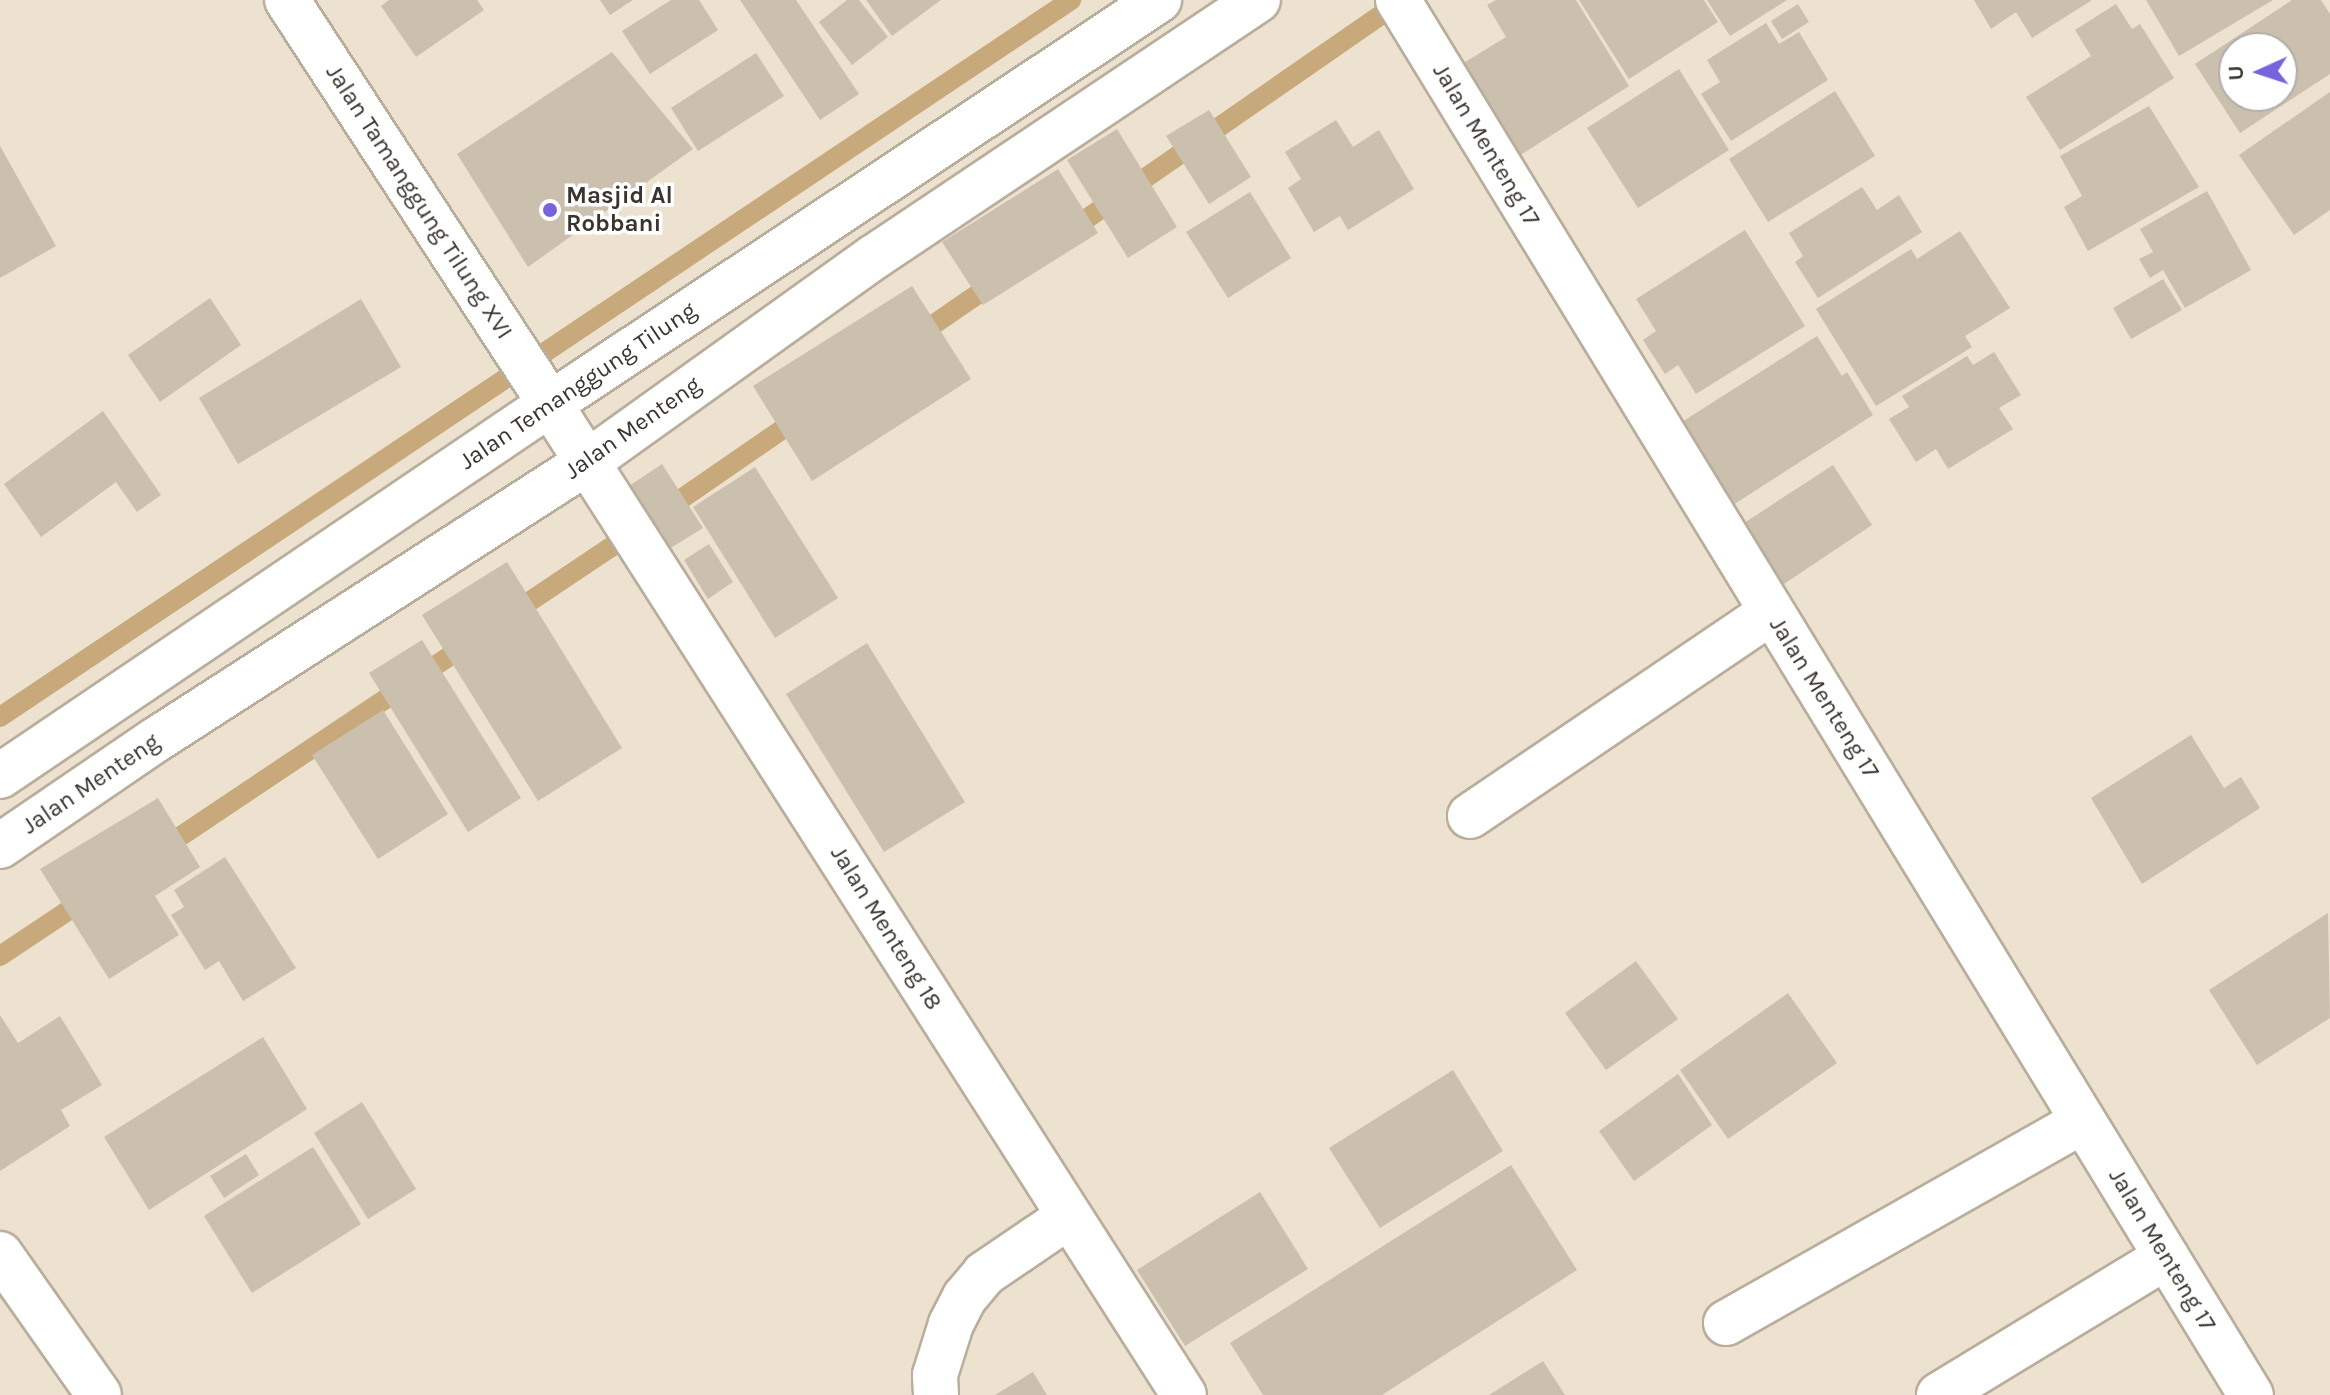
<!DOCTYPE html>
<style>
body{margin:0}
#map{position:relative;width:2330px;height:1395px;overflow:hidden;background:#ede1cf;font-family:Karla,sans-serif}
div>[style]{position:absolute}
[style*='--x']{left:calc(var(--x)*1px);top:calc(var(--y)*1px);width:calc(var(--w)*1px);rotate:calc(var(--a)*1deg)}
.stream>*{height:20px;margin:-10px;padding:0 10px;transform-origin:10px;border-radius:10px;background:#c7a97b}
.building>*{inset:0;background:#cbbfae}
.roads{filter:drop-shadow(2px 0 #b9ad9c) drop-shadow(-2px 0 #b9ad9c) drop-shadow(0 2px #b9ad9c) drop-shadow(0 -2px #b9ad9c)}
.minor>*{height:44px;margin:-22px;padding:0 22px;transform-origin:22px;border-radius:22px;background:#fff}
.dots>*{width:22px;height:22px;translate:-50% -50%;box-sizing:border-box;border:4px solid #fff;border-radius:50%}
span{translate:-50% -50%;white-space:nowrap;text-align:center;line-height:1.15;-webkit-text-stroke:7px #fff;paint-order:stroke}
.street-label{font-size:24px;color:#39342d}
.poi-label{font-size:24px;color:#39342d;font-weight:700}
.left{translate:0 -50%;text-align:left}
.north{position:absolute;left:2218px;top:32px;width:80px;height:80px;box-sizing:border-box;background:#fff;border:2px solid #b0aeab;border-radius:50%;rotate:267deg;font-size:22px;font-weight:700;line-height:32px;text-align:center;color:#39342d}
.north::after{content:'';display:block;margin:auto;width:28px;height:36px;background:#7863dd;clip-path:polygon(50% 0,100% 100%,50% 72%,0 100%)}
</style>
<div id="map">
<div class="stream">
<div style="--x:1066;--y:233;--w:407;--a:-34.7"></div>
<div style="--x:914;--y:338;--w:101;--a:-34.5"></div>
<div style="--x:661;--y:513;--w:173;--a:-34.6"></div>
<div style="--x:508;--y:616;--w:153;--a:-33.8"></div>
<div style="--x:0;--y:717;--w:1289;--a:-33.8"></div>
<div style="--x:160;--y:850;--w:372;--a:-33.8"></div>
<div style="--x:0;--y:956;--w:108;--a:-33.7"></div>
</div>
<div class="building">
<div style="clip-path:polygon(389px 0,477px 0,484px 10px,416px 57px,381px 6px)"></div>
<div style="clip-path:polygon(600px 0,633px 0,610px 15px)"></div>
<div style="clip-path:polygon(671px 0,699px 0,718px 30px,650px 74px,622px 31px)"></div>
<div style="clip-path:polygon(740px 0,796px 0,859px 94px,820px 120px)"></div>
<div style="clip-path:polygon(847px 0,859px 0,888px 37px,852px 65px,819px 22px)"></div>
<div style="clip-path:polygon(866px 0,941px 0,892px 36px)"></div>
<div style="clip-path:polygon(1496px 0,1576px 0,1629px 86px,1519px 156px,1462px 64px,1506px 37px,1487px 5px)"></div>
<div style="clip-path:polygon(1579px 0,1704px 0,1718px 22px,1629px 79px)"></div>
<div style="clip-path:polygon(1707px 0,1787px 0,1730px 36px)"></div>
<div style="clip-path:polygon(1974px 0,2092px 0,2032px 38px,2016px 12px,1991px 29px)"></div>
<div style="clip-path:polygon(2146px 0,2273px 0,2179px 56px)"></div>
<div style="clip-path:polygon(evenodd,2292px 0,2321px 0,2330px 14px,2330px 74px,2240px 133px,2195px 64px,2292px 0,2234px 48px,2282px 48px,2282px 96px,2234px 96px,2234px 48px)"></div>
<div style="clip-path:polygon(1798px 4px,1809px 22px,1782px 39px,1771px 21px)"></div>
<div style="clip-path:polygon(2116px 4px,2132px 29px,2140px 24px,2174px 78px,2060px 150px,2026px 97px,2091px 56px,2075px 30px)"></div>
<div style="clip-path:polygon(1766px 23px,1779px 44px,1799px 32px,1828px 80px,1731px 141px,1701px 94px,1720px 82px,1707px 60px)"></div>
<div style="clip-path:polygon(612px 52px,693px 149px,528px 267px,457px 154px)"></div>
<div style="clip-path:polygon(756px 53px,784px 96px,698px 151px,671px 108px)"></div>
<div style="clip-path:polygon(1679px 69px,1729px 150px,1638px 208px,1587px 128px)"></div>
<div style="clip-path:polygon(1835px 91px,1875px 156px,1768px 222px,1729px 159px)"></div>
<div style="clip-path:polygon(2330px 92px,2330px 210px,2294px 235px,2239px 155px)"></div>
<div style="clip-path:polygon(2149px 106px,2199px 187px,2088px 251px,2064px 207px,2082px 196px,2060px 156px)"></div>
<div style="clip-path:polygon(1209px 110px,1251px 177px,1209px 204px,1166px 136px)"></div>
<div style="clip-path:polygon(1336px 120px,1353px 147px,1379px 130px,1414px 189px,1348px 230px,1340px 216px,1314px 232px,1288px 188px,1301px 179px,1285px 152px)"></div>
<div style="clip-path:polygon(1117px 129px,1177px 227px,1128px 258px,1067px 160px)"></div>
<div style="clip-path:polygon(0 146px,56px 246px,0 278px)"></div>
<div style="clip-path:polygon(1058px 169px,1098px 233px,983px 305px,942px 242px)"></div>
<div style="clip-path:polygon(1862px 187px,1877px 210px,1899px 195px,1922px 232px,1818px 298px,1795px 262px,1803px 256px,1789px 233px)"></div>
<div style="clip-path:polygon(2207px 191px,2251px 270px,2185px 308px,2163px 270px,2150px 278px,2139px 259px,2153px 252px,2140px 229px)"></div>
<div style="clip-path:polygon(1250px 192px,1291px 258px,1228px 298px,1186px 232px)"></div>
<div style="clip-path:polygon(1745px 230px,1805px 326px,1696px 394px,1678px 365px,1665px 374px,1643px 340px,1656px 331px,1636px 299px)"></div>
<div style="clip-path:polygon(1960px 231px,2010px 308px,1965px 336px,1972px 347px,1876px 406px,1816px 309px,1911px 249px,1917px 259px)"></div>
<div style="clip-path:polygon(2163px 279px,2182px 310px,2131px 339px,2113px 308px)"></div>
<div style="clip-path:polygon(912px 286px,971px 379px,812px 481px,753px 386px)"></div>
<div style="clip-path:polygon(210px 298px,241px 345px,160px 402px,128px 355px)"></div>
<div style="clip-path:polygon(361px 299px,401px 367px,238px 464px,199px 398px)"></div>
<div style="clip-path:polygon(1817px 336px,1842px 376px,1847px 372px,1873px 415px,1719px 514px,1674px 427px)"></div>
<div style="clip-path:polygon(1994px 352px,2021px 395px,1999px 408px,2013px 429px,1948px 469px,1936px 449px,1916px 462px,1889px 419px,1909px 407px,1902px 396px,1967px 356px,1973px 365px)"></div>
<div style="clip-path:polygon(103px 411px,161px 495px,137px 512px,116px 482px,41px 537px,4px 484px)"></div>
<div style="clip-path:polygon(662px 464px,703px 528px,656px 557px,617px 494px)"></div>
<div style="clip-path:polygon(1833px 465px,1872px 525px,1781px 586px,1741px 525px)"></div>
<div style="clip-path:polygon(755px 467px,838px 598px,775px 638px,693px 507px)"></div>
<div style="clip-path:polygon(709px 544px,733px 582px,708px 599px,684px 560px)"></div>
<div style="clip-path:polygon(507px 562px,622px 748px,538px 801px,422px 615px)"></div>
<div style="clip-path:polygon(422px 640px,521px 798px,468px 832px,369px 673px)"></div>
<div style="clip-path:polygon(867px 643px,965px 802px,884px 852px,786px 694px)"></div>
<div style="clip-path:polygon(383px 710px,448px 814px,378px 859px,312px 755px)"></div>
<div style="clip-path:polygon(2191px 735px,2224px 788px,2241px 777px,2260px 808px,2142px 884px,2091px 798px)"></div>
<div style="clip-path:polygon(158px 798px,200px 867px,155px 896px,179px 935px,109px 979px,40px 869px)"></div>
<div style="clip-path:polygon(225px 857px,296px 968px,243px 1001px,219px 961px,205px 970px,171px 915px,184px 907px,174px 890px)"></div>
<div style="clip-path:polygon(2328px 913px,2330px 1018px,2257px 1065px,2209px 990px)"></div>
<div style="clip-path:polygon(1636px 961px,1678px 1019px,1606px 1070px,1565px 1013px)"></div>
<div style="clip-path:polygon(1788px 993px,1837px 1063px,1728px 1139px,1680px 1070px)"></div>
<div style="clip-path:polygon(0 1015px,18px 1043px,60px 1016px,102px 1085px,61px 1110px,70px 1126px,0 1171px)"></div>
<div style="clip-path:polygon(263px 1037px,307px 1109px,149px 1210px,104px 1137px)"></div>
<div style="clip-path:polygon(1453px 1070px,1503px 1151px,1380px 1228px,1329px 1148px)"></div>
<div style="clip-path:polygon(1678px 1074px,1712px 1125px,1634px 1181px,1599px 1131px)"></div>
<div style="clip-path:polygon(362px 1102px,416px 1189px,368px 1219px,314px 1133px)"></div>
<div style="clip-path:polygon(313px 1147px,361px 1224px,252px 1293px,204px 1216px)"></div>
<div style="clip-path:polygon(246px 1154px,259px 1175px,224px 1198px,210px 1176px)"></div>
<div style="clip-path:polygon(1511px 1165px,1577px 1270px,1382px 1395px,1263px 1395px,1230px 1343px)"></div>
<div style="clip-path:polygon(1260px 1192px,1308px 1269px,1185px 1346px,1137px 1270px)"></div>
<div style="clip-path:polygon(1543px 1361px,1565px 1395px,1489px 1395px)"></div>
<div style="clip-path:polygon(1033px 1372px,1047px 1395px,995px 1395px)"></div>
</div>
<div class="roads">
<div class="minor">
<div style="--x:287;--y:0;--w:482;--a:56.9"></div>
<div style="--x:550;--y:404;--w:1176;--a:57.39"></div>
<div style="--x:1398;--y:0;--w:1635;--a:58.56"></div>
<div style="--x:0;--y:776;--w:664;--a:-34.07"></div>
<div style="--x:550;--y:404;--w:731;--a:-33.56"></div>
<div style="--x:1470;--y:816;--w:362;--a:-34.1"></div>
<div style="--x:0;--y:846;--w:190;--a:-34.3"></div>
<div style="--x:157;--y:739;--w:510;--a:-32.76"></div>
<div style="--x:586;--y:463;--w:354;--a:-35.6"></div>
<div style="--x:874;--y:257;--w:462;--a:-33.8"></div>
<div style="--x:0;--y:1254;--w:172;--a:54.9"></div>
<div style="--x:1726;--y:1323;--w:410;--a:-29.5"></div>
<div style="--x:936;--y:1395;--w:20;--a:-93"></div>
<div style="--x:935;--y:1375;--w:53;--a:-72.6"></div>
<div style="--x:951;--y:1324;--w:30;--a:-63"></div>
<div style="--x:965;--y:1297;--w:30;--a:-50"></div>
<div style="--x:984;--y:1274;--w:102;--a:-34.2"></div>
<div style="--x:1939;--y:1395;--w:266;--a:-31.3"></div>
</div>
</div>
<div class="dots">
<div style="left:550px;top:210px;background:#7863dd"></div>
</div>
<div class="street-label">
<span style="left:1486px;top:145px;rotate:59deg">Jalan Menteng 17</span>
<span style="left:419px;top:202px;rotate:57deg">Jalan Tamanggung Tilung XVI</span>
<span style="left:578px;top:386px;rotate:-34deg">Jalan Temanggung Tilung</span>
<span style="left:633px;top:428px;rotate:-35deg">Jalan Menteng</span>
<span style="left:1824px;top:698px;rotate:58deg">Jalan Menteng 17</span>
<span style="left:91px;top:784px;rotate:-34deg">Jalan Menteng</span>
<span style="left:886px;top:928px;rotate:58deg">Jalan Menteng 18</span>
<span style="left:2162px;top:1250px;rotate:59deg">Jalan Menteng 17</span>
</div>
<div class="poi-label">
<span class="left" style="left:566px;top:210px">Masjid Al<br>Robbani</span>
</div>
<div class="north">U</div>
</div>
